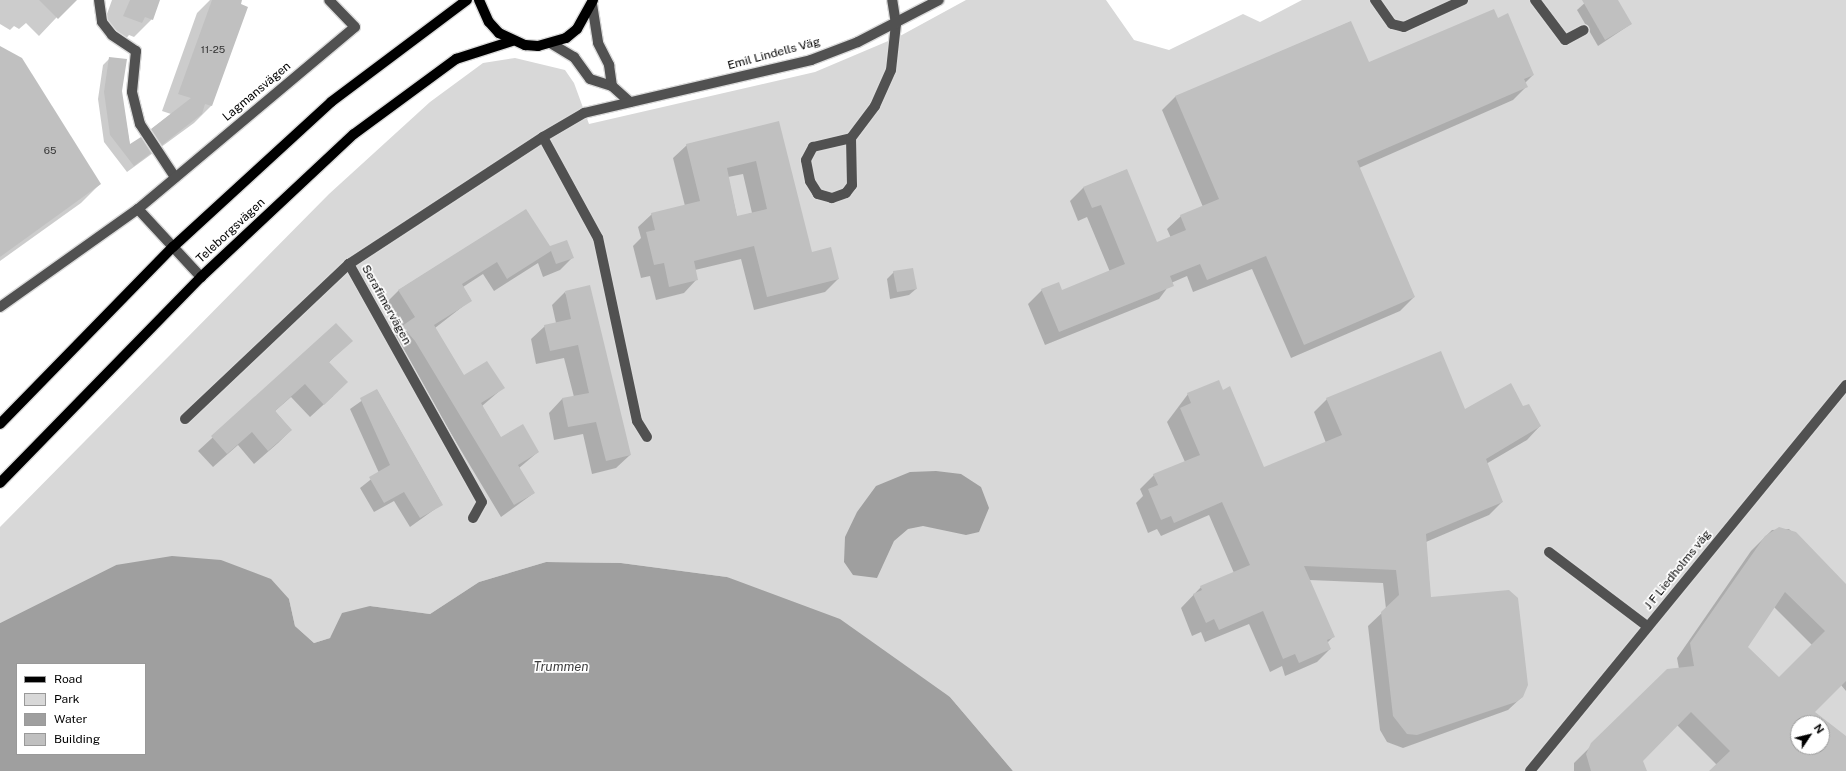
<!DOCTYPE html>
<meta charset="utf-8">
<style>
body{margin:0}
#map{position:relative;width:1846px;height:771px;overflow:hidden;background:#fff;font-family:"Public Sans",sans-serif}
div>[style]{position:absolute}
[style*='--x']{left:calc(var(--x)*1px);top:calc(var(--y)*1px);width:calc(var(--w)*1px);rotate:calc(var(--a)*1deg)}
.green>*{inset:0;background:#d8d8d8}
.water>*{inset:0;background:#9f9f9f}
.shadow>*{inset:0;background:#0003}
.building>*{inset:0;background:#c0c0c0}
.roads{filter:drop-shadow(1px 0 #dbdbdb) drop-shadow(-1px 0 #dbdbdb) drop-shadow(0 1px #dbdbdb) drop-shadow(0 -1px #dbdbdb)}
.minor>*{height:10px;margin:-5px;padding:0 5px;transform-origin:5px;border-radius:5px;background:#515151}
.major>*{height:10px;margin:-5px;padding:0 5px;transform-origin:5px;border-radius:5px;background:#000}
span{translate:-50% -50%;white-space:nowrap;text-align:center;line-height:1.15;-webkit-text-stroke:3.5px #fff;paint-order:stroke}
.number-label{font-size:10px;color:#303030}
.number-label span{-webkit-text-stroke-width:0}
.street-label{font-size:12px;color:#000}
.water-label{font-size:13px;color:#404040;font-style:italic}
.legend{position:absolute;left:16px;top:663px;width:130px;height:92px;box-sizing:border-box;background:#fff;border:1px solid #999;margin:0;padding:5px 7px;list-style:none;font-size:12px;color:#000}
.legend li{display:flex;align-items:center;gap:8px;height:20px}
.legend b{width:20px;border:1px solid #999}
.north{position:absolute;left:1790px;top:715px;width:40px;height:40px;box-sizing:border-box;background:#fff;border:1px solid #999;border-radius:50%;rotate:55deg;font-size:11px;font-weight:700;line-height:16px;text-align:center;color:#000}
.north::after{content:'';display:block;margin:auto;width:14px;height:18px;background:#000;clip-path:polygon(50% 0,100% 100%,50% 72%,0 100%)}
</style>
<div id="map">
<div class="green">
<div style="clip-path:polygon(evenodd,966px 0,1106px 0,1134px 40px,1169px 50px,1243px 14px,1260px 22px,1302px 0,1846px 0,1846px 771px,1013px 771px,950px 697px,727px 577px,621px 563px,546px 562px,479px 582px,430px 614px,370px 606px,330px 638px,314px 643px,295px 626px,289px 599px,116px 565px,0 623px,0 527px,329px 194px,430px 102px,483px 63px,515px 58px,565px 70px,574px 83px,589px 124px,815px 72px,900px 36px,966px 0,1798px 723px,1822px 723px,1822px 747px,1798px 747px,1798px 723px)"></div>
</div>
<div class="water">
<div style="clip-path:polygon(936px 471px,961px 474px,981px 487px,989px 508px,979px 532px,966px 535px,923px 526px,908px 529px,894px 541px,877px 578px,853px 575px,844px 562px,845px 537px,857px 512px,876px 486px,910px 472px)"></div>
<div style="clip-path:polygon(evenodd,172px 556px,221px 560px,271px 579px,289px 599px,295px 626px,314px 643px,330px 638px,342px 613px,370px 606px,430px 614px,479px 582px,546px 562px,621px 563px,727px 577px,840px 619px,950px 697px,1013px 771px,0 771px,0 623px,116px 565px,172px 556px,17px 664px,145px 664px,145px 754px,17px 754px,17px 664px)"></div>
</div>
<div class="shadow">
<div style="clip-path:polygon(0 0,73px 0,39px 36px,26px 23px,19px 29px,14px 26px,10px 30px,0 24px)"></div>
<div style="clip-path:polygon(112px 0,159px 0,152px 19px,134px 37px,129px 35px,124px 41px,103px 25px)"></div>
<div style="clip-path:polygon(210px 0,238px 0,211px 106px,194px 123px,127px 172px,104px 142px,98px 99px,103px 65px,110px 58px,121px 91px,130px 146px,171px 114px,162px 111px,197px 13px)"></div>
<div style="clip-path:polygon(1588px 0,1617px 0,1631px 24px,1598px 46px,1577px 10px)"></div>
<div style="clip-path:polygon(1497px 19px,1533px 75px,1525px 83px,1526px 87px,1513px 100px,1359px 168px,1414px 297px,1400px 311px,1291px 358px,1252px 269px,1193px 292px,1187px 276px,1171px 283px,1159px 299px,1045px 345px,1028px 304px,1042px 290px,1062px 291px,1110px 272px,1087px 217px,1078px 221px,1070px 201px,1083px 188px,1126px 170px,1156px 244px,1171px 238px,1167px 229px,1181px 216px,1203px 207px,1162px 110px,1175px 97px,1350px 22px,1368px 63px)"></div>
<div style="clip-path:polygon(0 47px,100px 184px,81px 203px,0 261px)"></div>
<div style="clip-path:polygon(evenodd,778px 122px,811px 253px,838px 279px,825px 292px,754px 310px,741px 259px,695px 270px,697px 279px,684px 293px,656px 300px,650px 276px,641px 278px,633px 246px,641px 238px,638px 227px,652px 214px,685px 206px,673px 158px,687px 145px,778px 122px,743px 174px,752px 213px,737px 217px,728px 177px,743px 174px)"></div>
<div style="clip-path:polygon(526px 210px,549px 247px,573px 257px,560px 270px,543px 277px,538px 263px,494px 291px,483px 274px,463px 287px,471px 300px,435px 328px,464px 376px,503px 388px,482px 406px,501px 438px,538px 452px,519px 468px,534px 493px,501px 517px,403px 354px,390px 340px,402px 329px,386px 303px,399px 290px)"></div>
<div style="clip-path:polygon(894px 272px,916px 289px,909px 295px,890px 299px,887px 279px)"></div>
<div style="clip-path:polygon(565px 292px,630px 455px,616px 468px,592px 474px,583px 434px,554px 440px,549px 413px,562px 399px,574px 397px,564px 358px,536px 364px,531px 339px,545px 326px,556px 323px,552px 305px)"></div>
<div style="clip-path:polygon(336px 324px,351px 341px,328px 363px,333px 396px,310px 417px,291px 397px,275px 411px,291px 430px,278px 443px,254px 464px,238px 445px,213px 467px,198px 451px)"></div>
<div style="clip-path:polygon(377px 390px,442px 504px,410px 527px,394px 501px,374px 512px,360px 488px,379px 473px,350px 409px)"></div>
<div style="clip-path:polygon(1188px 394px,1264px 468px,1326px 443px,1314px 412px,1327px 399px,1464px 410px,1523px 407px,1540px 426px,1527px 440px,1486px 464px,1502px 502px,1489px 515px,1426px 542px,1430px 598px,1522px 697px,1508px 710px,1403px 748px,1387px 742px,1380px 730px,1368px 626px,1386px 609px,1383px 583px,1309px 580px,1333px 637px,1327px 643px,1330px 649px,1317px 662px,1285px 676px,1282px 666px,1270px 672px,1249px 624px,1205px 642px,1201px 632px,1192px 636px,1181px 608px,1201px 587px,1234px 573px,1209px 515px,1161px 536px,1157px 529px,1148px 533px,1136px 503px,1143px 496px,1140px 489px,1154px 475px,1185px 462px,1167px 422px)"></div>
<div style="clip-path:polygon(evenodd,1789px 529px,1846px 586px,1846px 691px,1841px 685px,1814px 712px,1846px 737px,1846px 771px,1710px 771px,1717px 765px,1677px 725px,1642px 760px,1646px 771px,1574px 771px,1574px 763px,1668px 670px,1679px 669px,1677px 658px,1751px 551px,1772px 530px,1789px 529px,1774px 607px,1812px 645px,1779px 678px,1747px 647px,1774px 607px,1789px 529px,1798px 723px,1822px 723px,1822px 747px,1798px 747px,1798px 723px)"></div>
</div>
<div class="building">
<div style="clip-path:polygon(39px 0,77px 0,58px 19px)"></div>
<div style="clip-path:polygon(130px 0,160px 0,153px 20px,145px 17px,142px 23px,123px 16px)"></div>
<div style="clip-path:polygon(212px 0,242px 0,241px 4px,248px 7px,212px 106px,205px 104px,202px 114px,162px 145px,151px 129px,191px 98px,178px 94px)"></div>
<div style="clip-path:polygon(1582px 0,1618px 0,1632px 24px,1605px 40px)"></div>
<div style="clip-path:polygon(1494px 9px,1498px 18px,1508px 13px,1534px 75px,1524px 79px,1528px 87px,1357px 161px,1415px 297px,1304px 345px,1266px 256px,1207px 280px,1200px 264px,1170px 276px,1174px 286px,1059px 332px,1041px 289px,1059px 282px,1062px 290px,1125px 264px,1101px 205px,1092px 208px,1083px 187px,1127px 169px,1157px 242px,1186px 230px,1180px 215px,1219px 199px,1175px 96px,1351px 21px,1369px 62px)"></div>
<div style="clip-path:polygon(0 46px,22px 58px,101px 184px,0 257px)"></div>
<div style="clip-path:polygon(109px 57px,127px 59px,122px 91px,130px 144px,141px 137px,151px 153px,134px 166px,110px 135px,104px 92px)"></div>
<div style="clip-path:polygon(evenodd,779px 121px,812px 252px,831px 247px,839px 279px,767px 297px,754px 246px,694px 261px,698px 280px,669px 287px,664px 263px,654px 265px,646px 232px,655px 230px,651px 213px,700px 201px,686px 144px,779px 121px,756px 161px,767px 209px,737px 216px,727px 168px,756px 161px)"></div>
<div style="clip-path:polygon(526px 209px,550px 246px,567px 240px,574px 258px,556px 264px,551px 251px,507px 279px,497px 262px,462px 284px,472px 301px,434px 325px,464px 375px,487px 361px,505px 388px,481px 403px,501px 437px,523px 424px,539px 452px,518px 465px,535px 493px,514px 505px,415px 341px,402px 326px,415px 317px,398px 290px)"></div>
<div style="clip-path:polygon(913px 268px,917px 289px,897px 292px,893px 271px)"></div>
<div style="clip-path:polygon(590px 285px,631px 455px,606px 461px,596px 422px,568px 427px,562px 398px,589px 393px,578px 345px,550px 351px,544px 325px,571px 319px,565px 291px)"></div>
<div style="clip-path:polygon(336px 323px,353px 341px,329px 362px,348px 382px,324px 405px,305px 384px,275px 411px,292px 430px,268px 451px,252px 432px,227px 454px,211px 436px)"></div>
<div style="clip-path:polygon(1441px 351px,1465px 409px,1511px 383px,1523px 406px,1529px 404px,1541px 426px,1486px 459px,1503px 502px,1426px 534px,1431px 597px,1509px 590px,1518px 598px,1528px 685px,1523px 697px,1516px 702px,1417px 735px,1407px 734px,1393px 716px,1381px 612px,1399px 595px,1396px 570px,1304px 566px,1335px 637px,1327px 640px,1331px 649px,1299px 663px,1295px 654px,1283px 659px,1263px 611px,1219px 630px,1214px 619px,1206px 623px,1193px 594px,1202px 590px,1200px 586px,1250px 565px,1222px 502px,1174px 523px,1171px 516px,1161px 520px,1148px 489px,1158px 485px,1153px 474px,1200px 455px,1180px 408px,1191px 403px,1187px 393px,1219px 380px,1223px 390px,1230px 386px,1264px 467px,1342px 435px,1326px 398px)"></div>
<div style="clip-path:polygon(377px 389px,443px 505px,420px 518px,404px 492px,384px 503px,369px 477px,390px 465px,360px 398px)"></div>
<div style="clip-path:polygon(evenodd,1779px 527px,1796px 532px,1846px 584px,1846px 681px,1815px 712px,1846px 736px,1846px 771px,1709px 771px,1730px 751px,1691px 712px,1643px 761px,1647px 771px,1591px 771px,1586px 754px,1591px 743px,1667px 669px,1694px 666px,1690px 643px,1765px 536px,1779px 527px,1785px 592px,1825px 631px,1779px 677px,1748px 647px,1785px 592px,1779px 527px,1798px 723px,1822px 723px,1822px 747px,1798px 747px,1798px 723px)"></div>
</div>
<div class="roads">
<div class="minor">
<div style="--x:99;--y:0;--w:22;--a:82"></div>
<div style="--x:102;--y:22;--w:16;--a:52"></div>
<div style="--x:112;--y:35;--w:29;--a:34"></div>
<div style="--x:136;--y:51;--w:41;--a:95.6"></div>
<div style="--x:132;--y:92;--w:33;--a:76"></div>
<div style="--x:140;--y:124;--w:64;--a:56.6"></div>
<div style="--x:1375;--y:0;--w:29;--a:55"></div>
<div style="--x:1392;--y:24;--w:12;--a:14"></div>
<div style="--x:1404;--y:27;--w:65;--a:-24.6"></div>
<div style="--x:1535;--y:0;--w:50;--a:53.1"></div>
<div style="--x:1565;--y:40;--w:21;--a:-28"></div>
<div style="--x:592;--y:4;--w:39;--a:81"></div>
<div style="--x:598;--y:43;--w:25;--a:63"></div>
<div style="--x:609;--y:65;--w:21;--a:82"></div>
<div style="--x:552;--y:44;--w:26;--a:31"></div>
<div style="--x:574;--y:57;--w:27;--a:54"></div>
<div style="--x:590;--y:79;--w:23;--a:18"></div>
<div style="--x:612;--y:86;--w:24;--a:42"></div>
<div style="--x:851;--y:138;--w:47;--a:88.8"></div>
<div style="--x:852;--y:185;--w:10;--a:127"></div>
<div style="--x:846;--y:193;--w:15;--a:160"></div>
<div style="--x:832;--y:198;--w:15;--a:-164"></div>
<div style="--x:818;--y:194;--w:15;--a:-122"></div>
<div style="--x:810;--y:181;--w:21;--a:-101"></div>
<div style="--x:806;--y:160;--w:15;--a:-62"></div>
<div style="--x:813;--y:147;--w:39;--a:-13"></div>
<div style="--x:851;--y:138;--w:40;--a:-53"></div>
<div style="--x:875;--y:106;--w:39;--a:-66"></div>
<div style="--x:891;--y:70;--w:46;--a:-83.8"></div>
<div style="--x:896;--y:24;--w:24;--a:-99"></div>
<div style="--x:138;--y:209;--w:93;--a:47.2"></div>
<div style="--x:0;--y:307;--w:169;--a:-35.4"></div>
<div style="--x:138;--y:209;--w:283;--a:-40"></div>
<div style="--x:355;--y:27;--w:37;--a:-134"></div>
<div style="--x:185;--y:419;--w:226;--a:-43.4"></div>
<div style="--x:647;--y:437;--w:19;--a:-122"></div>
<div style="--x:637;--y:421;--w:187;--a:-102"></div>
<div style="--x:598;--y:238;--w:115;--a:-118.6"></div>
<div style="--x:543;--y:137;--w:48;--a:-30.3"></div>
<div style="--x:584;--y:113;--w:233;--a:-13.1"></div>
<div style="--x:811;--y:60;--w:50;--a:-21"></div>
<div style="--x:858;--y:42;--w:91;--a:-27.4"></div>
<div style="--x:473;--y:518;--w:18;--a:-61"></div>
<div style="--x:482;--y:502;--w:273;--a:-119.2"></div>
<div style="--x:349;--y:264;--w:232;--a:-33.2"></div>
<div style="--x:1549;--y:552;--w:124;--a:37.1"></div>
<div style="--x:1530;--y:771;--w:499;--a:-50.7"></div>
</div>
<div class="major">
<div style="--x:479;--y:0;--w:24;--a:66"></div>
<div style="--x:489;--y:22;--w:15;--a:48"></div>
<div style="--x:499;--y:33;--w:29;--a:25"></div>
<div style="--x:525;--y:45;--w:13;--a:4"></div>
<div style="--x:538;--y:46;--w:29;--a:-16"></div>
<div style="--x:566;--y:38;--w:14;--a:-39"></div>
<div style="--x:577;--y:29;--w:33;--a:-61"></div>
<div style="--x:0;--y:424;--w:248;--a:-45.7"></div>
<div style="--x:173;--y:247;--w:214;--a:-42.5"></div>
<div style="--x:331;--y:102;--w:170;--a:-36.9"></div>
<div style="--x:0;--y:483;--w:288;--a:-45.7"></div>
<div style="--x:201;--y:277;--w:209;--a:-43.1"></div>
<div style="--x:354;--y:134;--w:127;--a:-36.3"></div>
<div style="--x:456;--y:59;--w:59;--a:-17.8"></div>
</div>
</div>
<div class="number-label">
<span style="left:213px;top:50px">11-25</span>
<span style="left:50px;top:151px">65</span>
</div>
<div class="street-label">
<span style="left:774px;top:54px;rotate:-15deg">Emil Lindells Väg</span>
<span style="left:257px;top:92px;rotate:-40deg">Lagmansvägen</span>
<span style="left:231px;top:231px;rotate:-43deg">Teleborgsvägen</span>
<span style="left:386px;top:305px;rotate:61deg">Serafimervägen</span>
<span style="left:1678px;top:570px;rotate:-51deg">J F Liedholms väg</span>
</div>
<div class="water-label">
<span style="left:561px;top:667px">Trummen</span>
</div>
<ul class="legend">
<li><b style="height:5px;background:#000"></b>Road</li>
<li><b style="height:11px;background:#d8d8d8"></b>Park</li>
<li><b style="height:11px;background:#9f9f9f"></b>Water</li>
<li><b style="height:11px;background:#c0c0c0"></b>Building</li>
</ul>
<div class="north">N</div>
</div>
